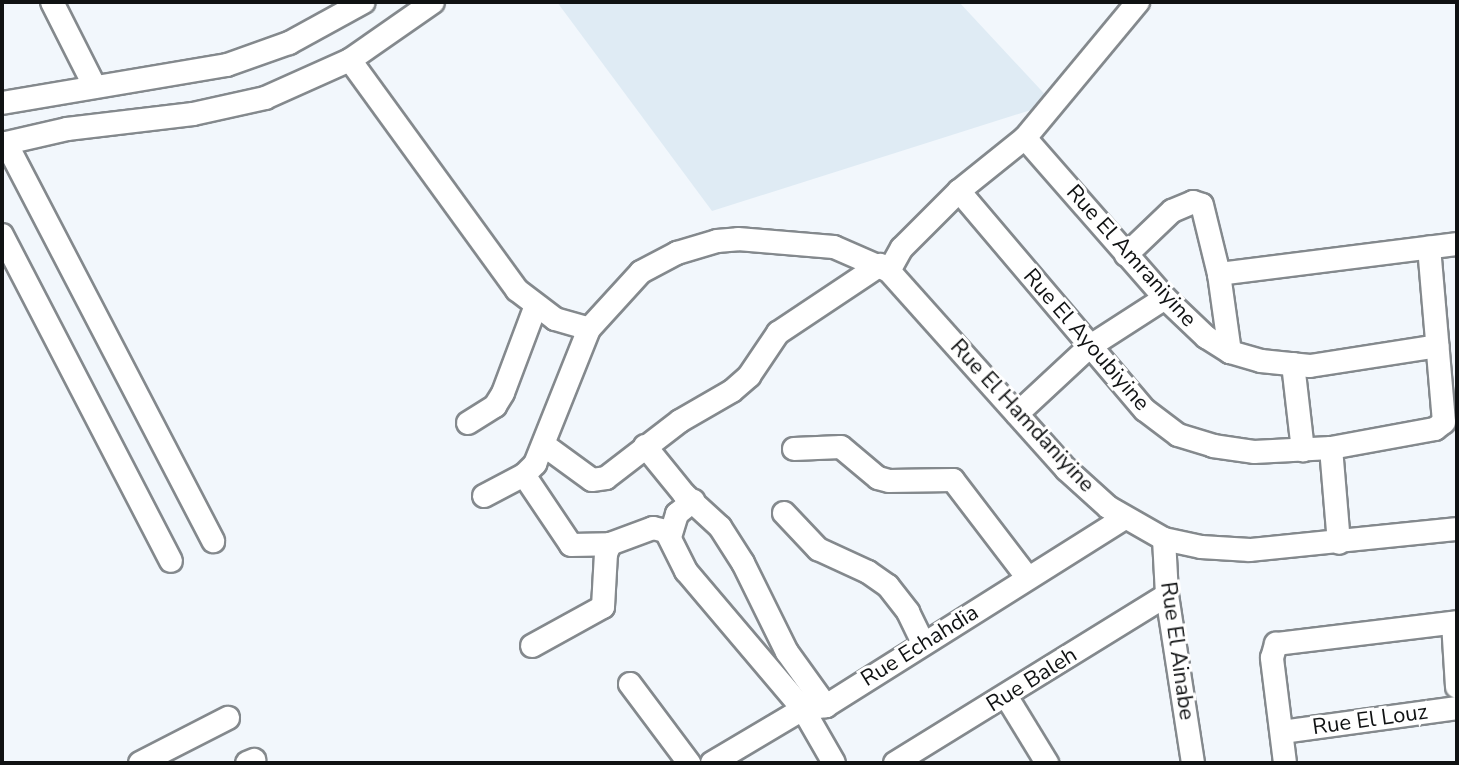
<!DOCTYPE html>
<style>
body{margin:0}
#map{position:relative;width:1459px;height:765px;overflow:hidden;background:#f2f7fc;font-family:"Nunito Sans",sans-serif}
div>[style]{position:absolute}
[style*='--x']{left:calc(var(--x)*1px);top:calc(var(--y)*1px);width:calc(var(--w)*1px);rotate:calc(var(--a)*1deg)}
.built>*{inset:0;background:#dfebf4}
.roads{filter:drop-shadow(2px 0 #84898d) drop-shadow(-2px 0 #84898d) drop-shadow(0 2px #84898d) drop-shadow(0 -2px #84898d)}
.minor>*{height:22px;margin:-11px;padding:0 11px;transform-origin:11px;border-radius:11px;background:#fff}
span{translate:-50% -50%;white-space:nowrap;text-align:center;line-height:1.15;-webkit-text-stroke:6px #fff;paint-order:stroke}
.street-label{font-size:22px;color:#101213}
.frame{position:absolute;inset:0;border:4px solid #101213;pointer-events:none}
</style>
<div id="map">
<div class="built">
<div style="clip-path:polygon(557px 2px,959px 2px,1053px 103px,712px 211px)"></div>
</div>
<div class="roads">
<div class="minor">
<div style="--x:52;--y:2;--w:95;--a:63.2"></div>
<div style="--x:350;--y:60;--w:284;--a:54"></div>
<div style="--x:517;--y:290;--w:48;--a:37.3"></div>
<div style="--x:555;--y:319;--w:35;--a:16"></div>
<div style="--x:2;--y:103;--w:228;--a:-9.6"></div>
<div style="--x:227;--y:65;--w:66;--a:-19.5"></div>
<div style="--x:289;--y:43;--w:85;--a:-28.7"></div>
<div style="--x:1025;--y:138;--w:213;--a:48.8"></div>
<div style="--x:1165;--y:298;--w:57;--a:43.6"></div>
<div style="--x:1206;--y:337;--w:28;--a:32"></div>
<div style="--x:1230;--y:352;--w:32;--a:16"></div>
<div style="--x:1261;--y:361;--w:49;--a:5.8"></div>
<div style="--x:1310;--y:366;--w:129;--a:-8.9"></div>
<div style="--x:6;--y:143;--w:449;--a:62.5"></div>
<div style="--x:2;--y:144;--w:67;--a:-13"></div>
<div style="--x:67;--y:129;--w:127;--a:-6.8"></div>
<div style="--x:193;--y:114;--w:74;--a:-12.5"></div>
<div style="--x:265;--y:98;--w:93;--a:-24.1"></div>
<div style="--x:350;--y:60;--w:101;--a:-34.9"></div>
<div style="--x:959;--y:191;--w:287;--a:49.7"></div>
<div style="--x:1145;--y:410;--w:41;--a:37.1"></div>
<div style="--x:1178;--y:435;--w:37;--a:17"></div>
<div style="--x:1213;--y:446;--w:41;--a:8.3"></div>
<div style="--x:1254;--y:452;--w:77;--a:-3"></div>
<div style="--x:1331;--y:448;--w:106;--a:-10.4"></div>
<div style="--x:1435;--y:429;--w:11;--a:-38"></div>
<div style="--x:1444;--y:422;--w:175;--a:-94.9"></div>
<div style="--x:2;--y:235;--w:367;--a:62.6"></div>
<div style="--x:1126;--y:255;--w:64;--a:-43.7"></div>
<div style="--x:1172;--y:211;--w:23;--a:-23"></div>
<div style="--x:1193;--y:202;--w:9;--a:18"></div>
<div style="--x:1202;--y:205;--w:71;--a:76.2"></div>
<div style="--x:1219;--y:274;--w:79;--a:82"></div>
<div style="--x:889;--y:271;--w:26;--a:-61"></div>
<div style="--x:902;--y:248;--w:81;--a:-45"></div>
<div style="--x:959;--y:191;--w:85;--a:-38.8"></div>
<div style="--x:1025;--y:138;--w:177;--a:-50.3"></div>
<div style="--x:1219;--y:274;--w:240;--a:-7.2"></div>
<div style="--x:1293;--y:364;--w:87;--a:83.4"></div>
<div style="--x:1017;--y:414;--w:98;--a:-42.9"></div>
<div style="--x:1089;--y:347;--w:90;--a:-32.8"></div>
<div style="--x:468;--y:423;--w:32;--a:-32"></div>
<div style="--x:495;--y:406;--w:15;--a:-58"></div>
<div style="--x:503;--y:393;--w:91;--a:-69.4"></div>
<div style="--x:544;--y:445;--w:59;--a:36.1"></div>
<div style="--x:592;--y:480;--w:14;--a:-8"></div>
<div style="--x:606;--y:478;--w:93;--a:-37.6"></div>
<div style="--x:680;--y:421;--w:60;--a:-30"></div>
<div style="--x:732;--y:391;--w:23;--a:-41"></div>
<div style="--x:749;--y:376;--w:52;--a:-56"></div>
<div style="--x:778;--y:333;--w:123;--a:-33.7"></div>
<div style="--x:645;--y:446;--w:62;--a:50.9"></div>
<div style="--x:684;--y:494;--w:49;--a:42.5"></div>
<div style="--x:720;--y:527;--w:43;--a:57.4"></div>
<div style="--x:743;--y:563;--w:99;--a:63.7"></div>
<div style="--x:787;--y:652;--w:67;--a:54.2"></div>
<div style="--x:1331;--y:448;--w:95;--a:85.2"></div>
<div style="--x:794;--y:449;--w:47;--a:-2.4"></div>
<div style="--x:841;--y:447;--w:48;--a:40"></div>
<div style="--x:878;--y:478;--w:11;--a:15"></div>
<div style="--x:889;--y:481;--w:64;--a:-0.9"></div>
<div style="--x:953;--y:480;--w:123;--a:52.6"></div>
<div style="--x:524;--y:475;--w:84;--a:56.1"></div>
<div style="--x:571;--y:545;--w:39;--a:-1"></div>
<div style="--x:484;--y:496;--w:45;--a:-27.7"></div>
<div style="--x:524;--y:475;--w:16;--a:-45"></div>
<div style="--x:535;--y:464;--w:145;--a:-68.2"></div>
<div style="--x:589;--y:329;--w:77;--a:-47.6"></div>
<div style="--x:641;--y:272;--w:41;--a:-27.8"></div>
<div style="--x:677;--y:253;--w:42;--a:-16.7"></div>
<div style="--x:717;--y:241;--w:21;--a:-5"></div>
<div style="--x:738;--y:239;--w:96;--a:4.8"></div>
<div style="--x:834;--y:247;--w:60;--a:23.6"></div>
<div style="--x:889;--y:271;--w:266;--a:48.2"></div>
<div style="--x:1066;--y:469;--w:57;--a:42.1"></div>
<div style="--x:1108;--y:507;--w:64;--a:29.7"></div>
<div style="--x:1164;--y:539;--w:38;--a:12"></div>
<div style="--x:1201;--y:547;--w:49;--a:3.5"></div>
<div style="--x:1250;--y:550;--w:208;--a:-5.8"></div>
<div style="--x:784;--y:513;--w:50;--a:46.6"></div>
<div style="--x:818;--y:549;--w:55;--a:24.7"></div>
<div style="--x:868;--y:572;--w:24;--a:35"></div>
<div style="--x:888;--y:586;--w:33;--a:52"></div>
<div style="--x:908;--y:612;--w:34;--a:64"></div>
<div style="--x:670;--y:537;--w:24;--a:-73"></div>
<div style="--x:677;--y:514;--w:21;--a:-39"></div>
<div style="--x:1164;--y:539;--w:56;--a:86.9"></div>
<div style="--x:1167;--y:595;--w:170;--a:81.2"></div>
<div style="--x:1453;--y:623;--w:64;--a:86.4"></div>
<div style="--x:532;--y:646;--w:81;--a:-28.8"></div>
<div style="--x:603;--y:607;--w:53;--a:-86.8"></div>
<div style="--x:606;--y:554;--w:11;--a:-68"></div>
<div style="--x:610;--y:544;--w:46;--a:-20.4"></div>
<div style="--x:653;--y:528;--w:13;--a:13"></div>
<div style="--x:666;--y:531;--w:45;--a:63.4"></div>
<div style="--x:686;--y:571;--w:181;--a:49.7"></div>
<div style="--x:803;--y:709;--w:62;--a:60.1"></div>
<div style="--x:630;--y:684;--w:99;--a:53.2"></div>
<div style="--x:1006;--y:696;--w:79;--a:58.5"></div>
<div style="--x:1282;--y:732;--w:177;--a:-7.8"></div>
<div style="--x:140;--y:763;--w:99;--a:-27.1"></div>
<div style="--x:247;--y:763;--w:8;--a:-23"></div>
<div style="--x:712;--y:763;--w:106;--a:-30.7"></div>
<div style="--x:803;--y:709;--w:23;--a:-7"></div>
<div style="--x:826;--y:706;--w:352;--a:-32.2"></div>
<div style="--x:895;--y:763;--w:320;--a:-31.7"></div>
<div style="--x:1285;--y:763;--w:106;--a:-97.1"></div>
<div style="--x:1272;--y:658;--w:15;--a:-74"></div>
<div style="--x:1276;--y:644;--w:182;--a:-6.9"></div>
</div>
</div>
<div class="street-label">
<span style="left:1131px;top:256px;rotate:48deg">Rue El Amraniyine</span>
<span style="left:1086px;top:340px;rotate:49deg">Rue El Ayoubiyine</span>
<span style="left:1022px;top:416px;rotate:47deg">Rue El Hamdaniyine</span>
<span style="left:920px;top:646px;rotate:-32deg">Rue Echahdia</span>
<span style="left:1177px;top:651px;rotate:82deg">Rue El Ainabe</span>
<span style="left:1032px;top:680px;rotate:-32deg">Rue Baleh</span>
<span style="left:1370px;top:720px;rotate:-8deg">Rue El Louz</span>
</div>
<div class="frame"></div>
</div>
